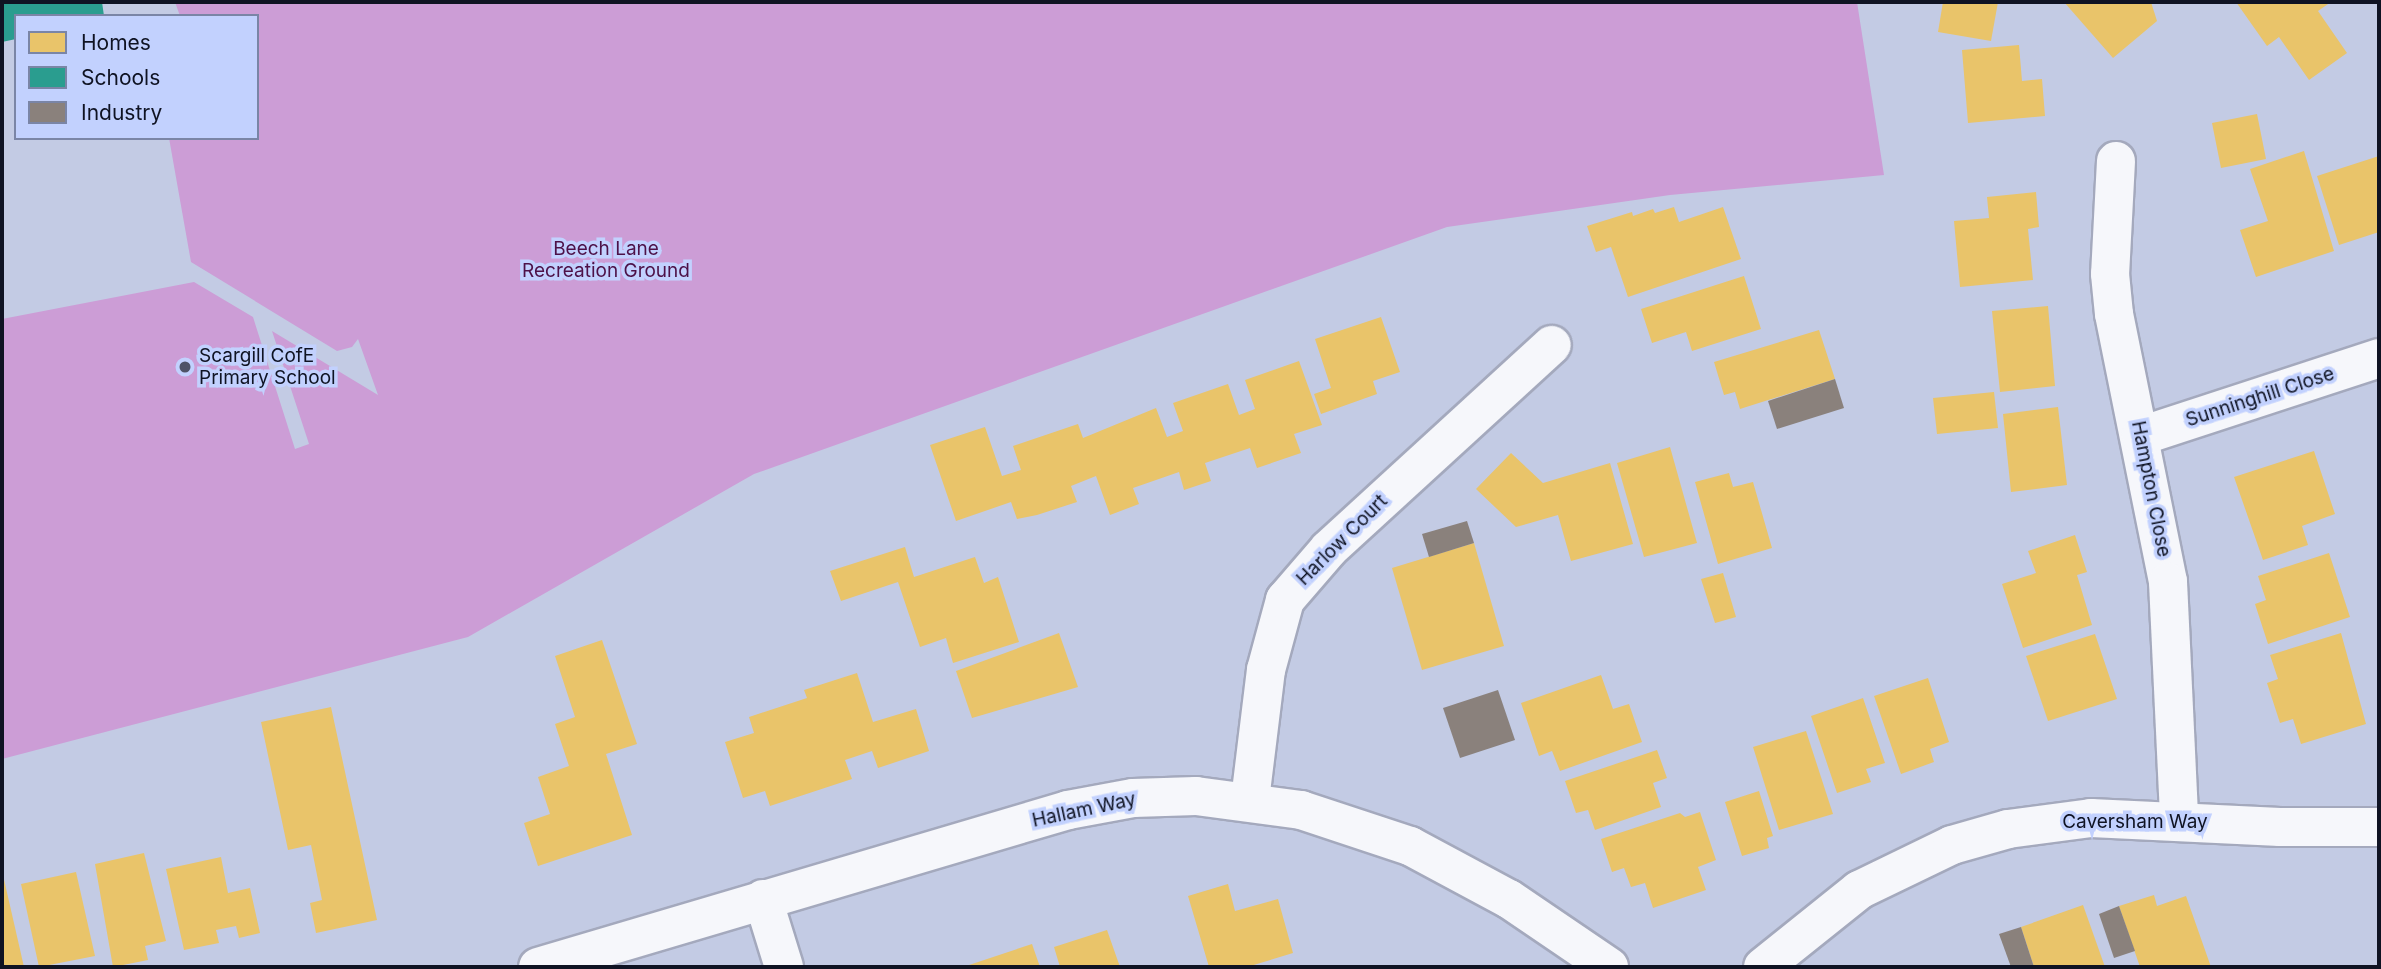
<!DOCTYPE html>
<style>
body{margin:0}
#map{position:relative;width:2381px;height:969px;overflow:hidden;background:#c3cbe4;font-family:Inter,sans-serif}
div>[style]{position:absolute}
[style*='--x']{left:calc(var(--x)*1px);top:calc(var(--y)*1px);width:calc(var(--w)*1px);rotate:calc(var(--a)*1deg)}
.green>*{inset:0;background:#cc9dd6}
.homes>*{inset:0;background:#e9c46a}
.schools>*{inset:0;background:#2a9d8f}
.industry>*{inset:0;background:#8a817c}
.roads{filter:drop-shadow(2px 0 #a4a9bd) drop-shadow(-2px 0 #a4a9bd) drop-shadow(0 2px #a4a9bd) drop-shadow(0 -2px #a4a9bd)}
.minor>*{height:38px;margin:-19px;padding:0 19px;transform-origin:19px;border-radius:19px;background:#f6f7fb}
.dots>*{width:19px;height:19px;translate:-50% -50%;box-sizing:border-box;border:4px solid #c2d1fe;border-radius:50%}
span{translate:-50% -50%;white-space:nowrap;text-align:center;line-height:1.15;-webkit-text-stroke:7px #c2d1fe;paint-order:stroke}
.park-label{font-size:19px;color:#4d1148}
.poi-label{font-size:19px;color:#0f1323}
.left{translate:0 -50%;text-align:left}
.street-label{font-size:19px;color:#0f1323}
.frame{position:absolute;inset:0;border:4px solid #0f1323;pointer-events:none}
.legend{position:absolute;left:14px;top:14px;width:245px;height:126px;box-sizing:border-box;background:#c2d1fe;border:2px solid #7a85a6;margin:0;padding:9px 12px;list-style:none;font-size:21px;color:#0f1323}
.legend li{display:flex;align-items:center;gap:14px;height:35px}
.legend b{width:35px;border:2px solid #7a85a6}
</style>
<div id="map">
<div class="green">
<div style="clip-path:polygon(175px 2px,1857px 2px,1884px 175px,1670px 195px,1447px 227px,754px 474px,468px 637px,2px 759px,2px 319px,194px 282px,253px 317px,295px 449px,309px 444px,272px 331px,378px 395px,358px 339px,352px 347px,337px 351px,191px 262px,169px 138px,257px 138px,257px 16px,180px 16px)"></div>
</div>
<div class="homes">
<div style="clip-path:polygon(1943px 2px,1998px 2px,1991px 41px,1938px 32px)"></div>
<div style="clip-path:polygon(2064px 2px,2151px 2px,2157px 21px,2113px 58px)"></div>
<div style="clip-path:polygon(2236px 2px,2331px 2px,2318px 11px,2347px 53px,2309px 80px,2279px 37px,2267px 46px)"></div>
<div style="clip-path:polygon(2019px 45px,2022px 81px,2042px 79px,2045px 116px,1968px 123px,1962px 50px)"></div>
<div style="clip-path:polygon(2257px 114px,2266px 159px,2221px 168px,2212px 123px)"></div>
<div style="clip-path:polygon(2304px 151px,2334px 251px,2256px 277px,2240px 230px,2268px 221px,2250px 169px)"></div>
<div style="clip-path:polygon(2379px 156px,2379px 232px,2339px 245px,2317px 176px)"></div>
<div style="clip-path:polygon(2036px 192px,2039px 227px,2028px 229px,2033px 280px,1960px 287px,1954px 221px,1989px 218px,1987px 197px)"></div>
<div style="clip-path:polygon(1674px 207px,1679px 222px,1723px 207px,1741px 259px,1628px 297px,1611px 247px,1596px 252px,1587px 226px,1632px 212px,1633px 216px,1653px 209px,1655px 213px)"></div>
<div style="clip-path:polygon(1744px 276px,1761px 329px,1692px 351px,1686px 332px,1652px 343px,1641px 309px)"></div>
<div style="clip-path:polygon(2048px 306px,2055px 386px,2000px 392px,1992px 311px)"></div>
<div style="clip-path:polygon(1381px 317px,1400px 372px,1373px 381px,1377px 394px,1321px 414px,1314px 394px,1331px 388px,1315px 339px)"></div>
<div style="clip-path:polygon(1819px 330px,1835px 379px,1740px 409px,1735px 392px,1724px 395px,1714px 362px)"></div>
<div style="clip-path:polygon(1299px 361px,1322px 425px,1294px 434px,1301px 453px,1257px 468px,1250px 448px,1205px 463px,1211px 481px,1184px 490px,1179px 472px,1133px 488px,1139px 504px,1110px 515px,1096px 476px,1071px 486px,1077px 502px,1037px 515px,1017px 519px,1011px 502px,956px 521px,930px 445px,985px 427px,1002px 476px,1021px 470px,1013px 446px,1078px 424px,1083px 438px,1156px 408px,1167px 437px,1183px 431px,1173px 403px,1228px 384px,1239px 415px,1255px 409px,1245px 380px)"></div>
<div style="clip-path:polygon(1994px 392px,1998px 428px,1937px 434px,1933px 398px)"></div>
<div style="clip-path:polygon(2058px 407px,2067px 485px,2011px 492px,2003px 414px)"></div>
<div style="clip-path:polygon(1670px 447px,1697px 543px,1644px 557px,1617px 463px)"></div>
<div style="clip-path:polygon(2314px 451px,2335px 514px,2302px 526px,2308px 545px,2263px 560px,2234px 477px)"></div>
<div style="clip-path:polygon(1511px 453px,1543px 483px,1610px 463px,1633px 544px,1571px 561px,1558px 515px,1516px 527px,1476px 489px)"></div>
<div style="clip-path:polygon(1729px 473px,1733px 487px,1753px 482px,1772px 548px,1718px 564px,1695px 482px)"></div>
<div style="clip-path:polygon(2075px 535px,2087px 572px,2077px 575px,2092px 625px,2023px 648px,2002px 584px,2036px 573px,2028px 551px)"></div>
<div style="clip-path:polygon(1474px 543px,1504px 646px,1422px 670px,1392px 568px)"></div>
<div style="clip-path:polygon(905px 547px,914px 577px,975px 557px,984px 583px,998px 577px,1019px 642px,953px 663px,946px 638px,920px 647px,898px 582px,841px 601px,830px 571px)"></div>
<div style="clip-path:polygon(2329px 553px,2350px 617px,2268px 644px,2255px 604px,2266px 600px,2258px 576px)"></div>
<div style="clip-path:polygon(1723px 573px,1736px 617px,1715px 623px,1701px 579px)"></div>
<div style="clip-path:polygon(1059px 633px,1078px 687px,972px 718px,956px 671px)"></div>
<div style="clip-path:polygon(2341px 633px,2366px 724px,2301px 744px,2293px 719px,2280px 723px,2267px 683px,2278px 679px,2270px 655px)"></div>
<div style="clip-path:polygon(2095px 634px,2117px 699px,2048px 721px,2026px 656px)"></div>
<div style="clip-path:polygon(602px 640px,637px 744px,606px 754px,632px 835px,538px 866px,524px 823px,550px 814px,538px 777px,569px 766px,555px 724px,575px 717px,555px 656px)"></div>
<div style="clip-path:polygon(857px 673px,873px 722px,916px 709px,929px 751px,878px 768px,872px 751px,845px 760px,852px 779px,770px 806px,765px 791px,743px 798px,725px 742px,754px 733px,749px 717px,807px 698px,804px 690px)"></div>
<div style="clip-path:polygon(1601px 675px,1613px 709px,1629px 704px,1642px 742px,1560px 771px,1552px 751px,1539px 756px,1521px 703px)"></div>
<div style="clip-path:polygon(1928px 678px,1949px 742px,1930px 749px,1934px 762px,1901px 774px,1874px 696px)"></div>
<div style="clip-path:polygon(1863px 698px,1885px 763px,1866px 769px,1871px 782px,1837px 793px,1811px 716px)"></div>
<div style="clip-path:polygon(331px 707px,377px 920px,316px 933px,310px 903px,322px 900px,311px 845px,288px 850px,261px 722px)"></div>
<div style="clip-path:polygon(1806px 731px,1833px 814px,1779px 830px,1753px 747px)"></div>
<div style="clip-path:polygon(1657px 750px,1667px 778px,1653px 783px,1661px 807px,1595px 830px,1588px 810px,1576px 813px,1565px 781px)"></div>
<div style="clip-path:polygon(1759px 791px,1773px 836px,1767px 838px,1769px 848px,1742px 856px,1725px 802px)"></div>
<div style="clip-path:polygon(1700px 812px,1716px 860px,1698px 867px,1706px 890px,1653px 908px,1645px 883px,1631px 887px,1624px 868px,1612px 872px,1601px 839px,1680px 813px,1685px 817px)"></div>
<div style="clip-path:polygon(144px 853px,166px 941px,145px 946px,148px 960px,113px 967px,95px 864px)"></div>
<div style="clip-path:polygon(221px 857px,228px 893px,250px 888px,260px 933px,239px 938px,236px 926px,216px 930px,219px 943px,184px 950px,166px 869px)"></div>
<div style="clip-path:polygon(76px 872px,95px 956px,39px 967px,21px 884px)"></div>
<div style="clip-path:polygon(2px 875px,3px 875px,24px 967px,2px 967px)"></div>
<div style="clip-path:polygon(1228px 884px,1235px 911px,1278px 899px,1293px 953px,1247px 967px,1209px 967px,1188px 896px)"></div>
<div style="clip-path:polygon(2154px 895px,2157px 906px,2186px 896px,2211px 967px,2140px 967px,2119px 906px)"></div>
<div style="clip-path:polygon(2083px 905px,2105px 967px,2034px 967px,2021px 927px)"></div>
<div style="clip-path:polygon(1107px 930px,1120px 967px,1060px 967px,1054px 947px)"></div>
<div style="clip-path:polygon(1032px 944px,1040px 967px,963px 967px)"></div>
</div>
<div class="schools">
<div style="clip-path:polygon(2px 2px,102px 2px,104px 16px,16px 16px,16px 39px,2px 42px)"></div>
</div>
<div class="industry">
<div style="clip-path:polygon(1835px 379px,1844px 408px,1777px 429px,1768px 401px)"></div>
<div style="clip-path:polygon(1467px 521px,1474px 543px,1429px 557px,1422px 534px)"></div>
<div style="clip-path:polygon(1498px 690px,1515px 740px,1460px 758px,1443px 708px)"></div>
<div style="clip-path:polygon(2119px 906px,2135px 951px,2114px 958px,2099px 914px)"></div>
<div style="clip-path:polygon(2021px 927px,2034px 967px,2011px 967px,1999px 934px)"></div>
</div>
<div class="roads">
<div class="minor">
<div style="--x:2116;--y:161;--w:113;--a:93"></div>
<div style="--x:2110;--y:274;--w:40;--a:84.3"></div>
<div style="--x:2114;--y:314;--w:273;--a:78.6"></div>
<div style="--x:2168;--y:582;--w:237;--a:87.3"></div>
<div style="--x:2141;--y:436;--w:250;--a:-18.1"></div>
<div style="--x:1250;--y:800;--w:131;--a:-83"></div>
<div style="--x:1266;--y:670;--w:73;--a:-74.8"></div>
<div style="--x:1285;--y:600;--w:67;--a:-49.2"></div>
<div style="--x:1329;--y:549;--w:302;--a:-42.5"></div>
<div style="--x:763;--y:899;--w:71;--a:72.8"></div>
<div style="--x:538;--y:967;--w:553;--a:-16.5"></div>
<div style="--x:1068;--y:810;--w:66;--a:-10.5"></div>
<div style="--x:1133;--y:798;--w:63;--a:-1.8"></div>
<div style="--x:1196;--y:796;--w:106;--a:7.6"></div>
<div style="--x:1301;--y:810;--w:115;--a:18.3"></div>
<div style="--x:1410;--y:846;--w:112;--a:28.2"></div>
<div style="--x:1509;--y:899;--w:121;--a:34.2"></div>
<div style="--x:1763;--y:967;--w:123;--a:-38.7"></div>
<div style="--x:1859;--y:890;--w:103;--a:-25.8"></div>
<div style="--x:1952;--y:845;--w:58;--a:-15.9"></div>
<div style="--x:2008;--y:829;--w:84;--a:-7.5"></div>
<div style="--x:2091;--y:818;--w:189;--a:2.7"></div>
<div style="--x:2280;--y:827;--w:99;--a:0"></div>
</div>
</div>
<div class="dots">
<div style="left:185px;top:367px;background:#4e5367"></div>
</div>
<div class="park-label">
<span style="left:606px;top:260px">Beech Lane<br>Recreation Ground</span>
</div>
<div class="poi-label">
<span class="left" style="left:199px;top:367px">Scargill CofE<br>Primary School</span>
</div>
<div class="street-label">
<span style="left:2260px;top:397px;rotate:-18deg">Sunninghill Close</span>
<span style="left:2151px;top:489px;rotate:79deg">Hampton Close</span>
<span style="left:1342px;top:540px;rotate:-45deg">Harlow Court</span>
<span style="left:1084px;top:810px;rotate:-12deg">Hallam Way</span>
<span style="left:2135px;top:822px">Caversham Way</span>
</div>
<div class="frame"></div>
<ul class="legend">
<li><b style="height:19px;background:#e9c46a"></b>Homes</li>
<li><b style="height:19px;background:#2a9d8f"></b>Schools</li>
<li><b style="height:19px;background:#8a817c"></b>Industry</li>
</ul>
</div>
